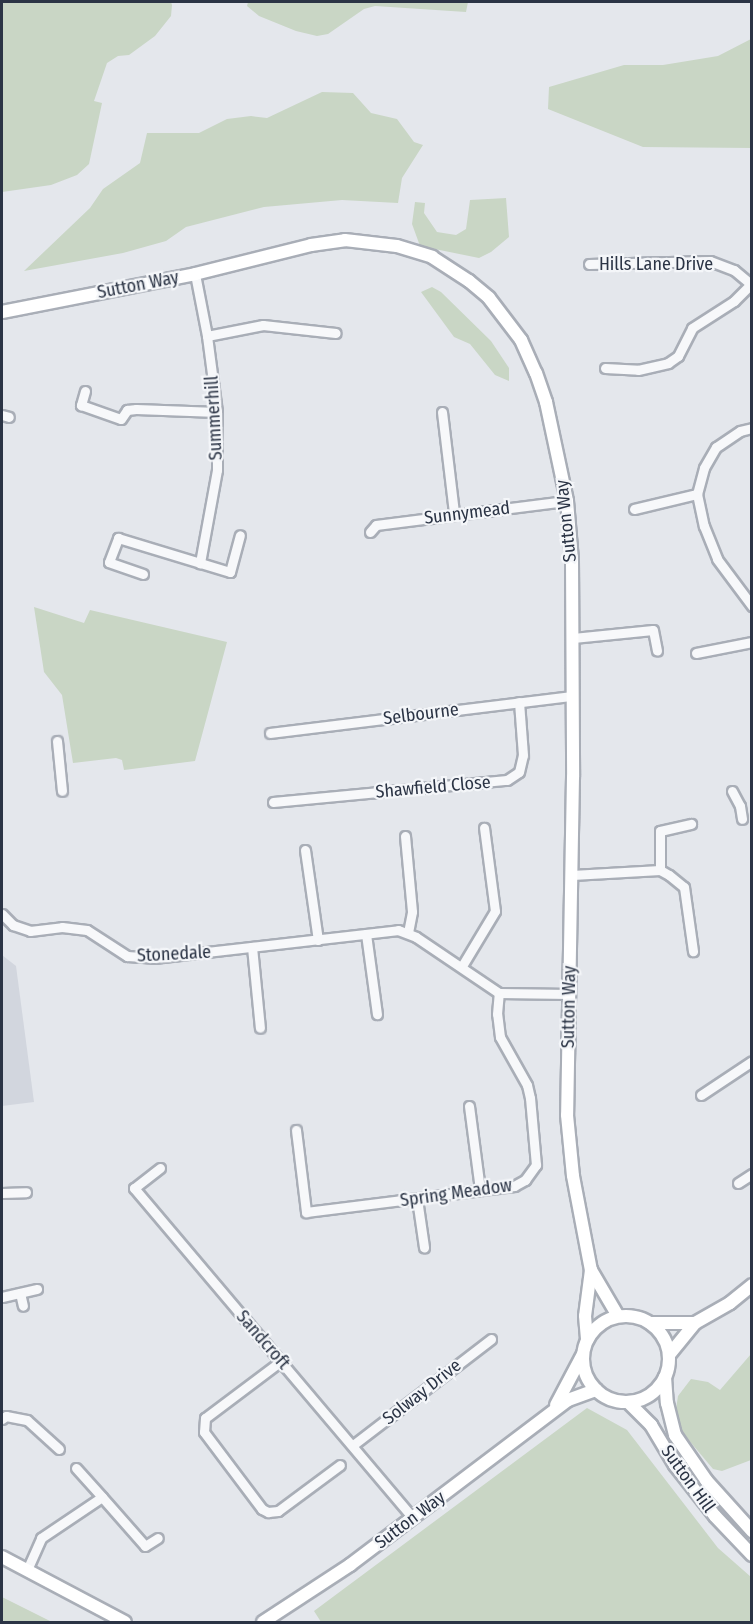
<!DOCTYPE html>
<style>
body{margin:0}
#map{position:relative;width:753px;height:1624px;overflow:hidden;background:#e4e7ec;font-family:"Fira Sans Condensed",sans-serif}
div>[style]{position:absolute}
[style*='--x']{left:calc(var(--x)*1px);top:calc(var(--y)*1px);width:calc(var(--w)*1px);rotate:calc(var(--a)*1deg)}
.built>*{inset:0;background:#d2d6de}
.green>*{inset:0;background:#c9d6c5}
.roads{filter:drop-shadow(2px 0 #a9aeb7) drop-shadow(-2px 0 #a9aeb7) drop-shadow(0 2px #a9aeb7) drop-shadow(0 -2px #a9aeb7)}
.street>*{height:9px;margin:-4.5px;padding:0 4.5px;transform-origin:4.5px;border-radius:4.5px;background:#f7f8fa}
.secondary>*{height:12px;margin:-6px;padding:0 6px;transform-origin:6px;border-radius:6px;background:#fff}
.secondary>.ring{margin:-6px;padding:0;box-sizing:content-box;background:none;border:12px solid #fff;border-radius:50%}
span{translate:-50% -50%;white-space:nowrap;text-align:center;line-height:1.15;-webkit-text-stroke:4.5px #f4f6f9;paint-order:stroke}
.street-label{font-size:18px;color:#2b3445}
.frame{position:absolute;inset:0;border:3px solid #2b3445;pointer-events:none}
</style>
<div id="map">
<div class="built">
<div style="clip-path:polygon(2px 955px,16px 966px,34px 1102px,2px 1106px)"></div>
</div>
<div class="green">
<div style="clip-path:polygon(2px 2px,171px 2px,172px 5px,171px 16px,155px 36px,129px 55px,118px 56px,107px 63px,94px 101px,102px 103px,89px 164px,77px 175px,51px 185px,2px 192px)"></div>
<div style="clip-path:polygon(248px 2px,468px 2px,466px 12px,375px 6px,364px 9px,328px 34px,317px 36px,296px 31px,259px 16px,247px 6px)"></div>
<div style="clip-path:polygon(751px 39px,751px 148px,643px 147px,548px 109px,549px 87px,624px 65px,663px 65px,718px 56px)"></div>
<div style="clip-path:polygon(322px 92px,353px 93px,371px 113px,397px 119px,414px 142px,423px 145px,402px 178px,398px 203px,342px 200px,264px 207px,186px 227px,166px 241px,123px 253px,24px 271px,90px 208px,103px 189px,140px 163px,147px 133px,199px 133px,227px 119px,251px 116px,267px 118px)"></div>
<div style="clip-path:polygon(506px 198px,509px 237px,491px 252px,479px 258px,420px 246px,412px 224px,415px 202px,425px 203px,424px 213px,437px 232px,456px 235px,466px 229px,470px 200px)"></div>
<div style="clip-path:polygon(432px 287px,441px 292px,491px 341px,509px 368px,509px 381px,495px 375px,470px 344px,454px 337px,421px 292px)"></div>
<div style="clip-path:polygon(34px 607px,84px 623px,90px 610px,227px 642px,195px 761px,124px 770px,122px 760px,116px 758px,73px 763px,62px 695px,44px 672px)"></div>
<div style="clip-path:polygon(751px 1354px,751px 1460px,722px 1471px,713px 1469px,682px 1432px,676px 1409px,678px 1396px,691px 1379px,708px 1382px,720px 1390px)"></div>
<div style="clip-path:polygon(587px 1408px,627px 1430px,718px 1548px,751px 1577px,751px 1622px,321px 1622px,314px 1611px)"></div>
<div style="clip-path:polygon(2px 1597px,52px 1622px,2px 1622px)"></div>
</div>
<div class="roads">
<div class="street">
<div style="--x:589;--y:264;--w:121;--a:-1.4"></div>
<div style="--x:710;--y:261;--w:26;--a:21"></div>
<div style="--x:734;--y:270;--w:23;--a:40"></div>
<div style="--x:195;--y:274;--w:63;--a:79"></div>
<div style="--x:207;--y:336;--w:77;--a:82.5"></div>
<div style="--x:217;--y:412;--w:58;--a:90"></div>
<div style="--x:217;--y:470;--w:95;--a:100.4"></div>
<div style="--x:207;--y:336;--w:57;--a:-11.1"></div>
<div style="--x:263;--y:325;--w:73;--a:6.3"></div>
<div style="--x:605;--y:368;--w:33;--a:3"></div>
<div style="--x:638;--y:370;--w:31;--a:-13"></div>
<div style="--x:668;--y:363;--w:12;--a:-35"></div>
<div style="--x:678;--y:356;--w:31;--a:-63"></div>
<div style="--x:692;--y:328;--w:50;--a:-32.7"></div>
<div style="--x:734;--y:301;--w:24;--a:-45"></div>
<div style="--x:85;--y:391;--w:15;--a:106"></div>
<div style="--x:81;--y:405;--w:42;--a:19.3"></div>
<div style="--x:121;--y:419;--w:11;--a:-56"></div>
<div style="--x:127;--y:410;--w:9;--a:-6"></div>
<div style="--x:136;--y:409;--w:81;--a:2.1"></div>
<div style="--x:442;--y:412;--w:102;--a:83.2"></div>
<div style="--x:2;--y:415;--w:7;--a:16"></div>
<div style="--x:752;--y:428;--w:12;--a:166"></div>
<div style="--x:740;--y:431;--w:29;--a:146"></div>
<div style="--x:716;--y:447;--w:24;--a:120"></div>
<div style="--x:704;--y:468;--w:27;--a:105"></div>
<div style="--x:697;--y:494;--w:33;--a:78"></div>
<div style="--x:704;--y:526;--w:35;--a:68"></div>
<div style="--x:717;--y:559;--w:59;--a:53.3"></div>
<div style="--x:634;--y:509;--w:65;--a:-13.4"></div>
<div style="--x:370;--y:532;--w:9;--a:-49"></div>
<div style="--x:376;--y:525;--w:193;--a:-7.2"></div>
<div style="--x:143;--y:574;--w:36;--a:-161"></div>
<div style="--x:109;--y:562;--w:26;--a:-69"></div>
<div style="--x:118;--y:538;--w:117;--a:16.9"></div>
<div style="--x:230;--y:572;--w:38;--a:-75"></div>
<div style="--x:573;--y:638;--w:80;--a:-5.7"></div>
<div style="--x:653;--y:630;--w:21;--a:79"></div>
<div style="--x:696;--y:653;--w:57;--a:-11.1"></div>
<div style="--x:270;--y:733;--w:304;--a:-7"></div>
<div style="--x:57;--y:741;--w:50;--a:84.3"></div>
<div style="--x:732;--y:791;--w:17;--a:62"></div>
<div style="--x:740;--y:806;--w:13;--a:81"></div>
<div style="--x:273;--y:802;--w:235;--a:-5.4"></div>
<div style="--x:507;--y:780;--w:14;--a:-34"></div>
<div style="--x:519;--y:772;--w:17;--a:-77"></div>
<div style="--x:523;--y:755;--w:53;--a:-94.3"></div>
<div style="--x:405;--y:836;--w:76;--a:84.7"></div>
<div style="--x:412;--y:912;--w:20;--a:101"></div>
<div style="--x:305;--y:850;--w:91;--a:81.8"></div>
<div style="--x:660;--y:870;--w:39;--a:-90"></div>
<div style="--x:660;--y:831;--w:32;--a:-13"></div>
<div style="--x:572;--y:875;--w:88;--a:-3.3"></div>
<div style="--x:660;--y:870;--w:10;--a:29"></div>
<div style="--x:669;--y:875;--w:19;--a:39"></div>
<div style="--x:684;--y:887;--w:65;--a:82"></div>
<div style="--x:2;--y:914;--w:16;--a:45"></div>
<div style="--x:13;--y:925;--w:18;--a:19"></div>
<div style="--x:30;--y:931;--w:32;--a:-7"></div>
<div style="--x:62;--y:927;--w:25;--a:7"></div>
<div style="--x:87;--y:930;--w:48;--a:33"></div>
<div style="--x:127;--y:956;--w:27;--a:4"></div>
<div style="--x:154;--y:958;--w:246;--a:-6.5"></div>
<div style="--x:398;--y:930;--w:19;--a:21"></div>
<div style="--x:416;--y:937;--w:100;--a:34"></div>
<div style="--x:499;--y:993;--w:71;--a:0.8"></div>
<div style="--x:366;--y:934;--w:81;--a:82.2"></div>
<div style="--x:252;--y:947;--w:81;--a:84.4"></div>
<div style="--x:462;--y:966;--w:64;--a:-59"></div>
<div style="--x:495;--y:911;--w:84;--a:-97.5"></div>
<div style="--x:701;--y:1095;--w:61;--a:-33.7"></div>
<div style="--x:469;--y:1106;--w:85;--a:82.5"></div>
<div style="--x:296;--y:1130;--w:83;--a:83"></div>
<div style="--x:306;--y:1212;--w:210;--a:-7.1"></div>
<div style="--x:514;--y:1186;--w:13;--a:-29"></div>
<div style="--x:525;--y:1180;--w:19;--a:-54"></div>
<div style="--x:536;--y:1165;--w:67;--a:-95.1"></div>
<div style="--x:530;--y:1098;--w:13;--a:-103"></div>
<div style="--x:527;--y:1085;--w:55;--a:-119.4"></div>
<div style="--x:500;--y:1037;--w:23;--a:-97"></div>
<div style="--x:497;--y:1014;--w:21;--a:-85"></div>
<div style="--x:160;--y:1168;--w:33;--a:142"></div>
<div style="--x:134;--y:1188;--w:432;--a:49.8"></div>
<div style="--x:738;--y:1183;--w:17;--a:-33"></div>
<div style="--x:2;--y:1193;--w:24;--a:-2"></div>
<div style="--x:417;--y:1199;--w:49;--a:81.7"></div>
<div style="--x:20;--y:1293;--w:13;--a:77"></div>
<div style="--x:2;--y:1297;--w:36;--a:-13"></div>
<div style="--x:281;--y:1361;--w:95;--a:143.1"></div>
<div style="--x:205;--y:1418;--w:14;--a:94"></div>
<div style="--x:204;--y:1432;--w:96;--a:53"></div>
<div style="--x:262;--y:1509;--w:7;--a:27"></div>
<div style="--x:268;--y:1512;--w:10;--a:-6"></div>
<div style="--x:278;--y:1511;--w:77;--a:-36.6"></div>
<div style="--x:2;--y:1419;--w:5;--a:-37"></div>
<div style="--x:6;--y:1416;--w:21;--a:11"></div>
<div style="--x:27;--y:1420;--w:43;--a:42.2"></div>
<div style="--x:353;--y:1445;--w:174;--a:-37.5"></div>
<div style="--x:76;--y:1468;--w:39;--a:48"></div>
<div style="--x:27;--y:1570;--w:35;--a:-66"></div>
<div style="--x:41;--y:1538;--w:73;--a:-33.9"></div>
<div style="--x:102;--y:1497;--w:65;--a:48.7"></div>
<div style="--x:145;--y:1546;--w:15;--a:-32"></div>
</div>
<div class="secondary">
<div style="--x:2;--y:312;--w:197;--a:-11.1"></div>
<div style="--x:195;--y:274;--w:120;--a:-14"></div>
<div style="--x:311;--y:245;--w:34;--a:-8"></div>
<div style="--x:345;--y:240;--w:52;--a:6.6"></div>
<div style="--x:397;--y:246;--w:37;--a:17"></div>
<div style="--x:432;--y:257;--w:44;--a:33"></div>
<div style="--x:469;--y:281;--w:26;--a:40"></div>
<div style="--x:489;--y:298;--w:53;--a:52.7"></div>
<div style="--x:521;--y:340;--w:36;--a:66"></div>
<div style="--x:536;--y:373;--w:31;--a:71"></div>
<div style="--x:546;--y:402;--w:101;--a:78"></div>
<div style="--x:567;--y:501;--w:60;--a:85.2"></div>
<div style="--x:572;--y:561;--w:216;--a:89.7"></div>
<div style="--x:573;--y:777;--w:338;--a:91"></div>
<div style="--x:567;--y:1115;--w:61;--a:84.4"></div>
<div style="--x:573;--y:1176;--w:96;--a:79.2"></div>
<div style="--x:591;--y:1270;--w:46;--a:97.4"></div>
<div style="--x:585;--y:1316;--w:24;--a:85"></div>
<div style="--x:591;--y:1270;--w:53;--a:59.6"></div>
<div class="ring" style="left:583px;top:1316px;width:74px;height:74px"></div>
<div style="--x:650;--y:1323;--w:45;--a:0"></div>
<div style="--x:669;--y:1355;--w:41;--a:-50.9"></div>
<div style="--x:695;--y:1323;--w:40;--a:-29.7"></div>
<div style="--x:730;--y:1303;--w:28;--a:-39"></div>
<div style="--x:665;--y:1377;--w:26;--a:86"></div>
<div style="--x:667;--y:1403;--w:33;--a:76"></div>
<div style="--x:675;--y:1435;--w:55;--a:55.4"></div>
<div style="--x:706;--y:1480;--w:69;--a:48"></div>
<div style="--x:628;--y:1402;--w:33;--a:45"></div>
<div style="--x:651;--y:1425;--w:47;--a:59"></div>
<div style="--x:675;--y:1465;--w:65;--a:51.9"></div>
<div style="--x:715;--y:1516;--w:54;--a:46.5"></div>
<div style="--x:556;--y:1405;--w:58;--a:-62.1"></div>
<div style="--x:2;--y:1557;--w:139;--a:27.9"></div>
<div style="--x:263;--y:1622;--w:104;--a:-33.2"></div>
<div style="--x:350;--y:1565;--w:273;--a:-37.1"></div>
<div style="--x:568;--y:1400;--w:30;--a:-20"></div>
</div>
</div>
<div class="street-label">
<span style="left:656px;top:264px">Hills Lane Drive</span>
<span style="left:138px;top:285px;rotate:-11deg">Sutton Way</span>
<span style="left:214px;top:418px;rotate:-93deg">Summerhill</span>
<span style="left:467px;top:513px;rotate:-7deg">Sunnymead</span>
<span style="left:566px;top:521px;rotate:-96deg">Sutton Way</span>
<span style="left:421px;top:714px;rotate:-7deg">Selbourne</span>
<span style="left:433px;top:787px;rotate:-5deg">Shawfield Close</span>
<span style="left:174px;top:954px;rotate:-3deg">Stonedale</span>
<span style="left:569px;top:1007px;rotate:-89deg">Sutton Way</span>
<span style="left:456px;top:1193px;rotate:-8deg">Spring Meadow</span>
<span style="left:263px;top:1340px;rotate:49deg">Sandcroft</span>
<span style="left:422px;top:1392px;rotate:-38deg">Solway Drive</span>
<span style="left:688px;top:1479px;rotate:54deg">Sutton Hill</span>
<span style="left:410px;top:1520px;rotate:-37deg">Sutton Way</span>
</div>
<div class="frame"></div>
</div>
